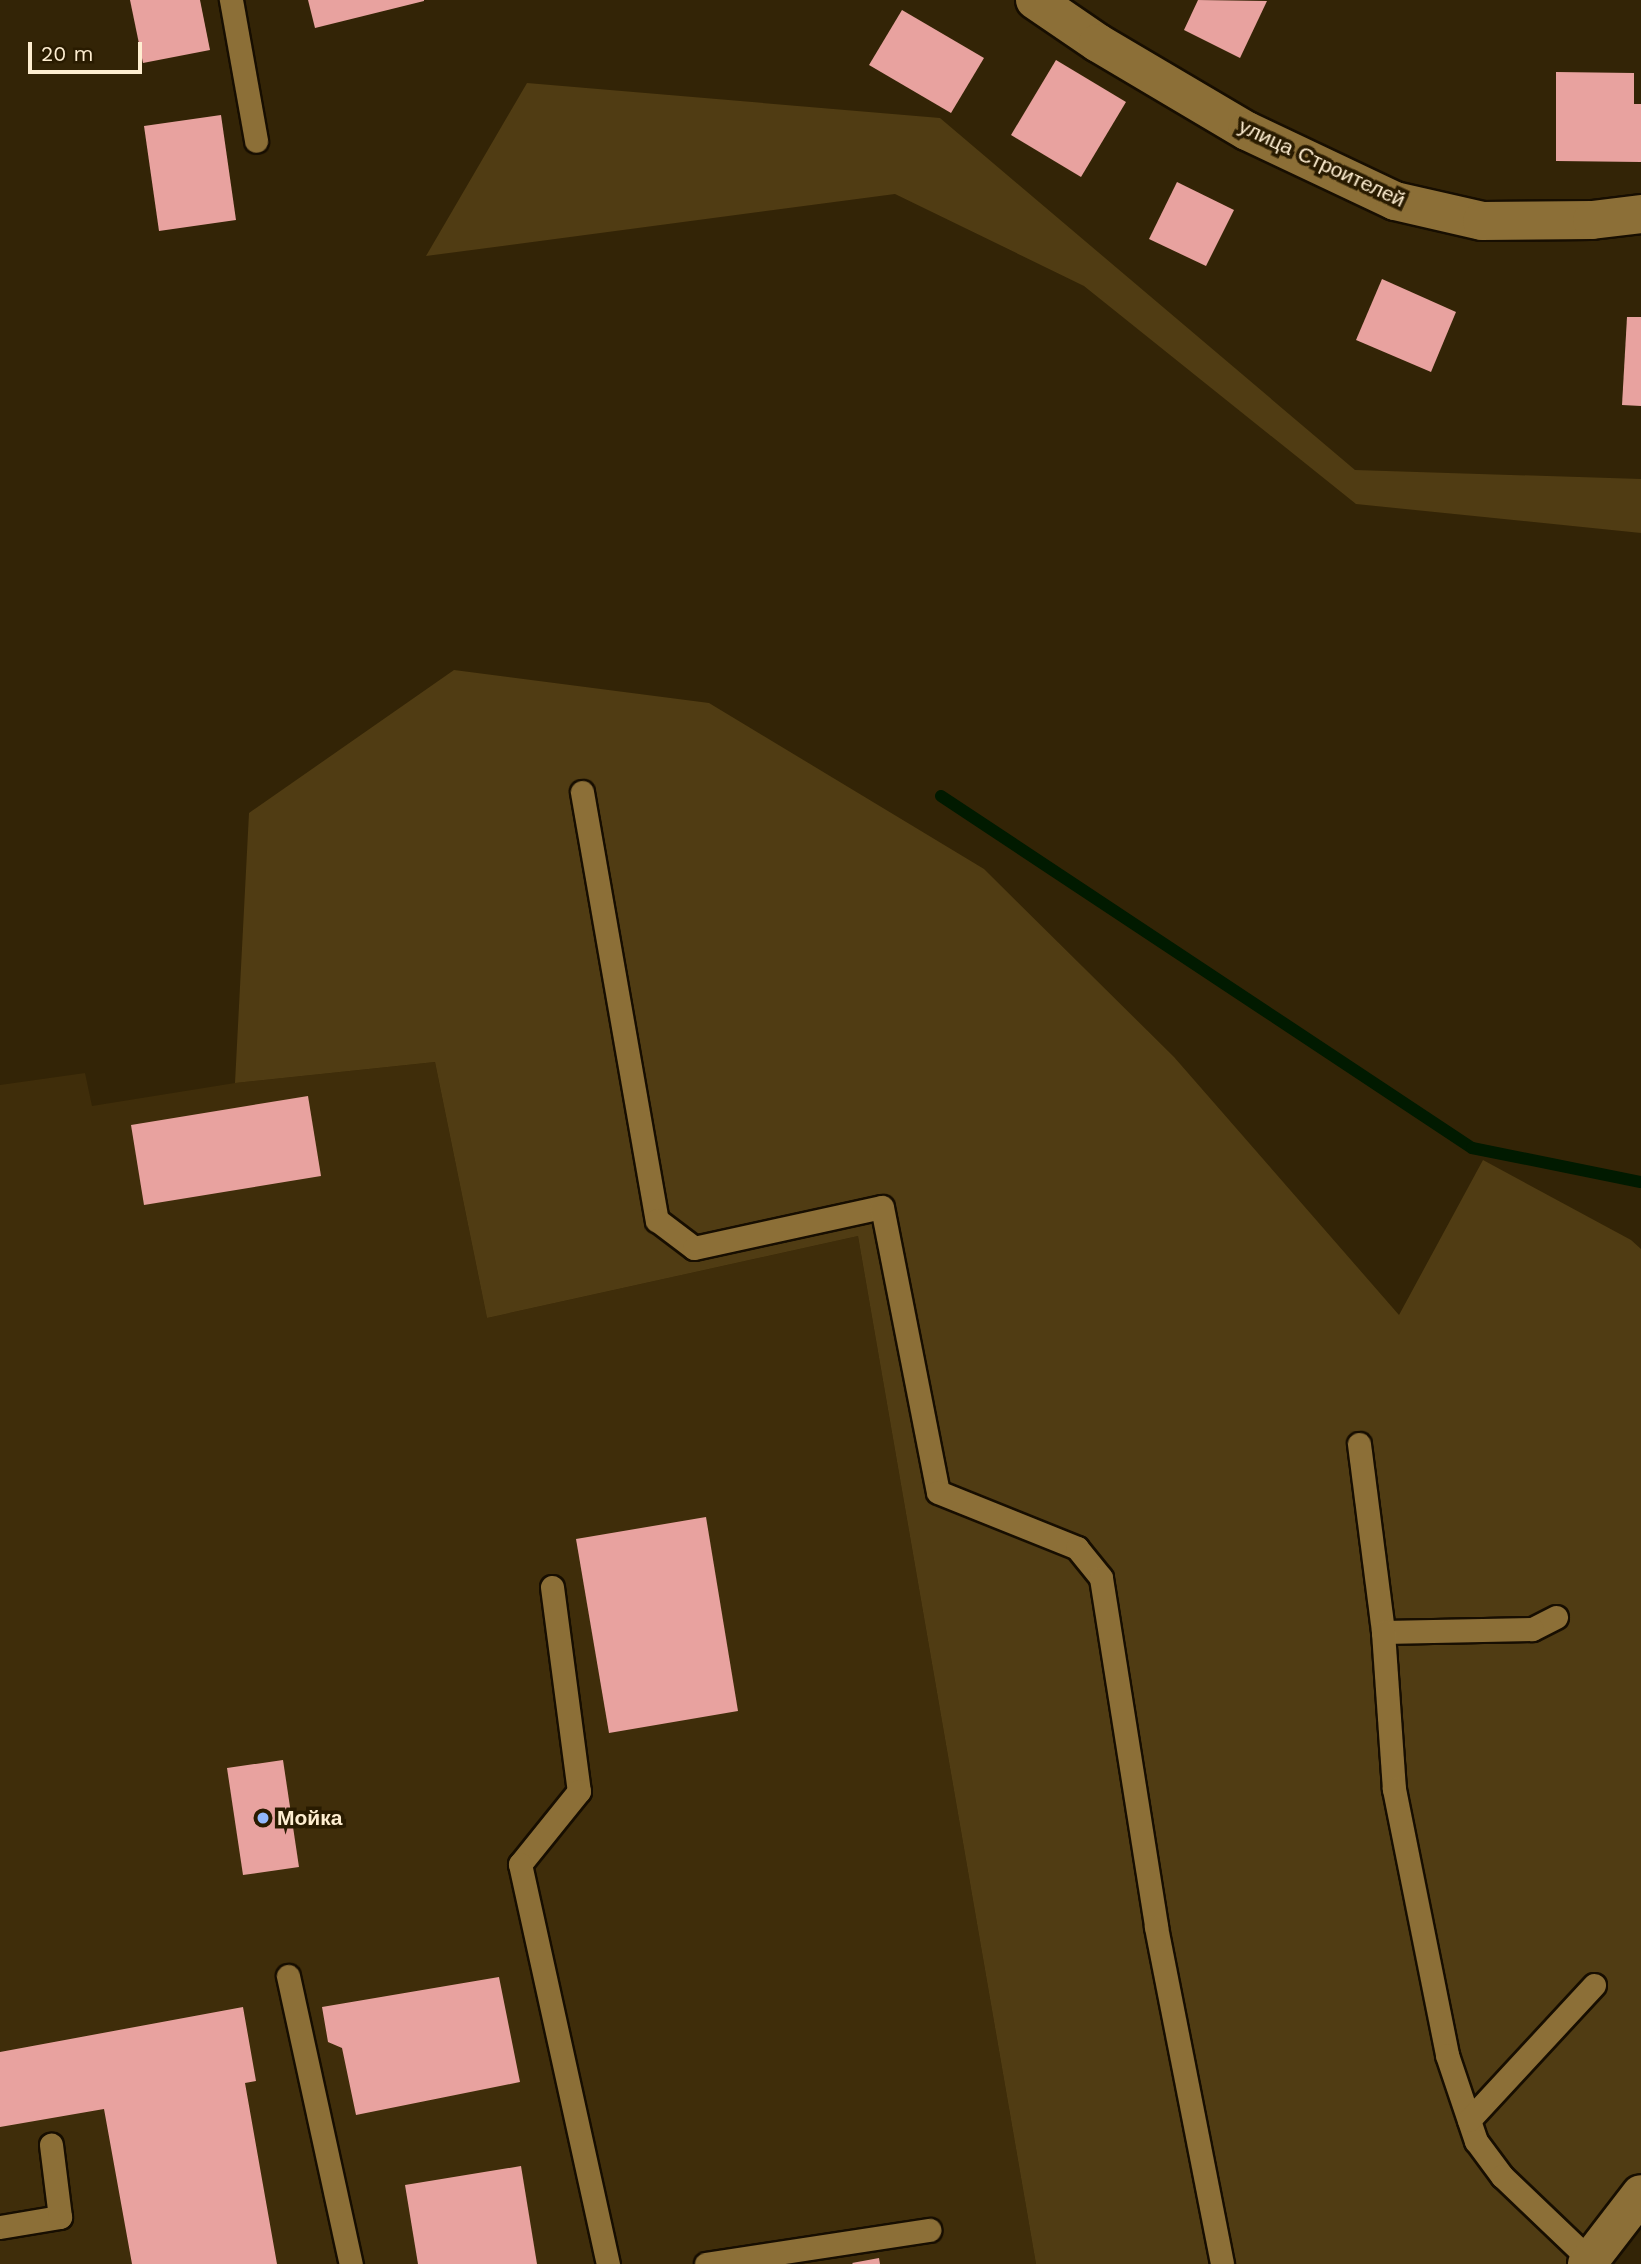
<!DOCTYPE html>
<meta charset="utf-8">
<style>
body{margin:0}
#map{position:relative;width:1641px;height:2264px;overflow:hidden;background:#332406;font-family:"Work Sans",sans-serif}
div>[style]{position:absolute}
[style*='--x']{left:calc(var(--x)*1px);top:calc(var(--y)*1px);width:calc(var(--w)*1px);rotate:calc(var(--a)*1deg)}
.built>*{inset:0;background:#3f2d0a}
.green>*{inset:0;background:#503c13}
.stream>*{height:12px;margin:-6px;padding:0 6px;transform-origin:6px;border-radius:6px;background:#011a00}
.building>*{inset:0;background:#e8a29f}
.roads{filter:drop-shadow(2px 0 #170e01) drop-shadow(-2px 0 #170e01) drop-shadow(0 2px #170e01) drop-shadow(0 -2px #170e01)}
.service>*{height:23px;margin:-11.5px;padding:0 11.5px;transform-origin:11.5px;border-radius:11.5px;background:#8c6f37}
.minor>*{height:38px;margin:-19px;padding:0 19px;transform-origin:19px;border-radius:19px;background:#8c6f37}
.dots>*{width:19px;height:19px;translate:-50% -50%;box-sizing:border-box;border:4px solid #291b00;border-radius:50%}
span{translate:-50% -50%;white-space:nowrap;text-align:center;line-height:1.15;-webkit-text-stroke:7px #291b00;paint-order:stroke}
.street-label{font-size:21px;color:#feeed1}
.poi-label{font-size:21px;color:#feeed1;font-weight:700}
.left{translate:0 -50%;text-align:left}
.scale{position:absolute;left:28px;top:42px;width:114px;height:32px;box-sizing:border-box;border:4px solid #feeed1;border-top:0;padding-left:9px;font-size:21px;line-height:24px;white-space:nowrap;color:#feeed1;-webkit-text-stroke:5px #291b00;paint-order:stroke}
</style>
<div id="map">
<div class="built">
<div style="clip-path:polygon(435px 1062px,487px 1318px,858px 1236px,1036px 2264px,0 2264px,0 1085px,85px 1073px,92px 1106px,235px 1083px)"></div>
</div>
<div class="green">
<div style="clip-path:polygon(527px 83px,940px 118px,1355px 470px,1641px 479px,1641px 533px,1356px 504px,1084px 286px,895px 194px,426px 256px)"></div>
<div style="clip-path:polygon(454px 670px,709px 703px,984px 869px,1174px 1057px,1399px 1315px,1483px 1160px,1631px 1240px,1641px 1249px,1641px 2194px,1587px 2264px,1036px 2264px,858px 1236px,487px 1318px,435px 1062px,235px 1083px,249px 813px)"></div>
</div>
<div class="stream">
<div style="--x:941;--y:796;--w:637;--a:33.54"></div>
<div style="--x:1472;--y:1148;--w:172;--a:11.4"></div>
</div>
<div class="building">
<div style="clip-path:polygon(130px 0,200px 0,210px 50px,143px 63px)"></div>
<div style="clip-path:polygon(308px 0,424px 0,424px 1px,315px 28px)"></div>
<div style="clip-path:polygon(1198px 0,1267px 1px,1240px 58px,1184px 30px)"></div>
<div style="clip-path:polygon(902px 10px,984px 58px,951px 113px,869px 65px)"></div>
<div style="clip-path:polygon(1056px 60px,1126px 102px,1081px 177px,1011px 135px)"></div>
<div style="clip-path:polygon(1556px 72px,1634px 73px,1634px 104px,1641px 104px,1641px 162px,1556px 161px)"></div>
<div style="clip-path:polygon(221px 115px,236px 220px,159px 231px,144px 126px)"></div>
<div style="clip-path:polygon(1177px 182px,1234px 210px,1206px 266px,1149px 239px)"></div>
<div style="clip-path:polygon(1382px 279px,1456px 312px,1431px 372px,1356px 340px)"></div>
<div style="clip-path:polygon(1627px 317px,1641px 317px,1641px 406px,1622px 405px)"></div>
<div style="clip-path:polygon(308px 1096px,321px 1176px,144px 1205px,131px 1125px)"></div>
<div style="clip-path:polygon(706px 1517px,738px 1711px,609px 1733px,576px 1539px)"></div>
<div style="clip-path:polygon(283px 1760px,299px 1867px,243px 1875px,227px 1768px)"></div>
<div style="clip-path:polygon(499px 1977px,520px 2082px,356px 2115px,342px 2048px,328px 2042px,322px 2007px)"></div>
<div style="clip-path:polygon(243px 2007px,256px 2081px,245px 2083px,277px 2264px,132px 2264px,104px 2109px,0 2127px,0 2052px)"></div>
<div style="clip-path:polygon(521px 2166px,537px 2264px,418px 2264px,405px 2185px)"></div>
<div style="clip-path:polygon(879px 2258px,880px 2264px,853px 2264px,852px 2263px)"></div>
</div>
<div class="roads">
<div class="service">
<div style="--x:231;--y:0;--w:143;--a:79.9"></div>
<div style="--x:582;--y:792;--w:435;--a:80.1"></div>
<div style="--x:657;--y:1220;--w:46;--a:37.1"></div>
<div style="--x:694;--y:1248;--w:192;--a:-12.3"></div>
<div style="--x:882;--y:1207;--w:290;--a:78.9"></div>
<div style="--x:938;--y:1492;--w:150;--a:21.9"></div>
<div style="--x:1077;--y:1548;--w:38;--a:51"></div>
<div style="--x:1101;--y:1578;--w:353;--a:81"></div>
<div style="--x:1156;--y:1927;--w:343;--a:78.9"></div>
<div style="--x:1359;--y:1444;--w:190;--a:82.7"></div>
<div style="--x:552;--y:1587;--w:206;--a:82.5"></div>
<div style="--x:579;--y:1791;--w:94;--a:128.9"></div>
<div style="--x:520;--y:1864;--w:410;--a:77.6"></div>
<div style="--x:1556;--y:1617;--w:27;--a:153"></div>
<div style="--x:1532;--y:1629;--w:149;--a:178.8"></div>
<div style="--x:1383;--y:1632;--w:157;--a:86"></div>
<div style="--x:1394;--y:1789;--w:271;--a:78.7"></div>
<div style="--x:1447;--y:2055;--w:91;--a:71.4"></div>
<div style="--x:1476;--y:2141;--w:44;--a:53.4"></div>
<div style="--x:1502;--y:2176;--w:122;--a:43.7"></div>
<div style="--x:288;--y:1976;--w:295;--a:77.7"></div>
<div style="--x:1469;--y:2120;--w:184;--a:-47.2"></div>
<div style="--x:0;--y:2227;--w:61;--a:-9.5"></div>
<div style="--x:60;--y:2217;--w:73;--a:-97.1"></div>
<div style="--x:706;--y:2264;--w:226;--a:-8.7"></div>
</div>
<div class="minor">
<div style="--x:1035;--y:0;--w:76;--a:34.3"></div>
<div style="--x:1098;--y:43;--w:173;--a:30.6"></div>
<div style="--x:1247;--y:131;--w:164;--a:25.3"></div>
<div style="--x:1395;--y:201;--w:89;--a:12.9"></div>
<div style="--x:1482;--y:221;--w:110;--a:-0.5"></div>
<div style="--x:1592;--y:220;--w:49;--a:-7"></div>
<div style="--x:1587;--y:2264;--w:88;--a:-52.4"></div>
</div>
</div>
<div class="dots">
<div style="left:263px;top:1818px;background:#91b8fd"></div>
</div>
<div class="street-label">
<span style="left:1322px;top:163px;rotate:25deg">улица Строителей</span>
</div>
<div class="poi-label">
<span class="left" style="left:277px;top:1818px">Мойка</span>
</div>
<div class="scale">20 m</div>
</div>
